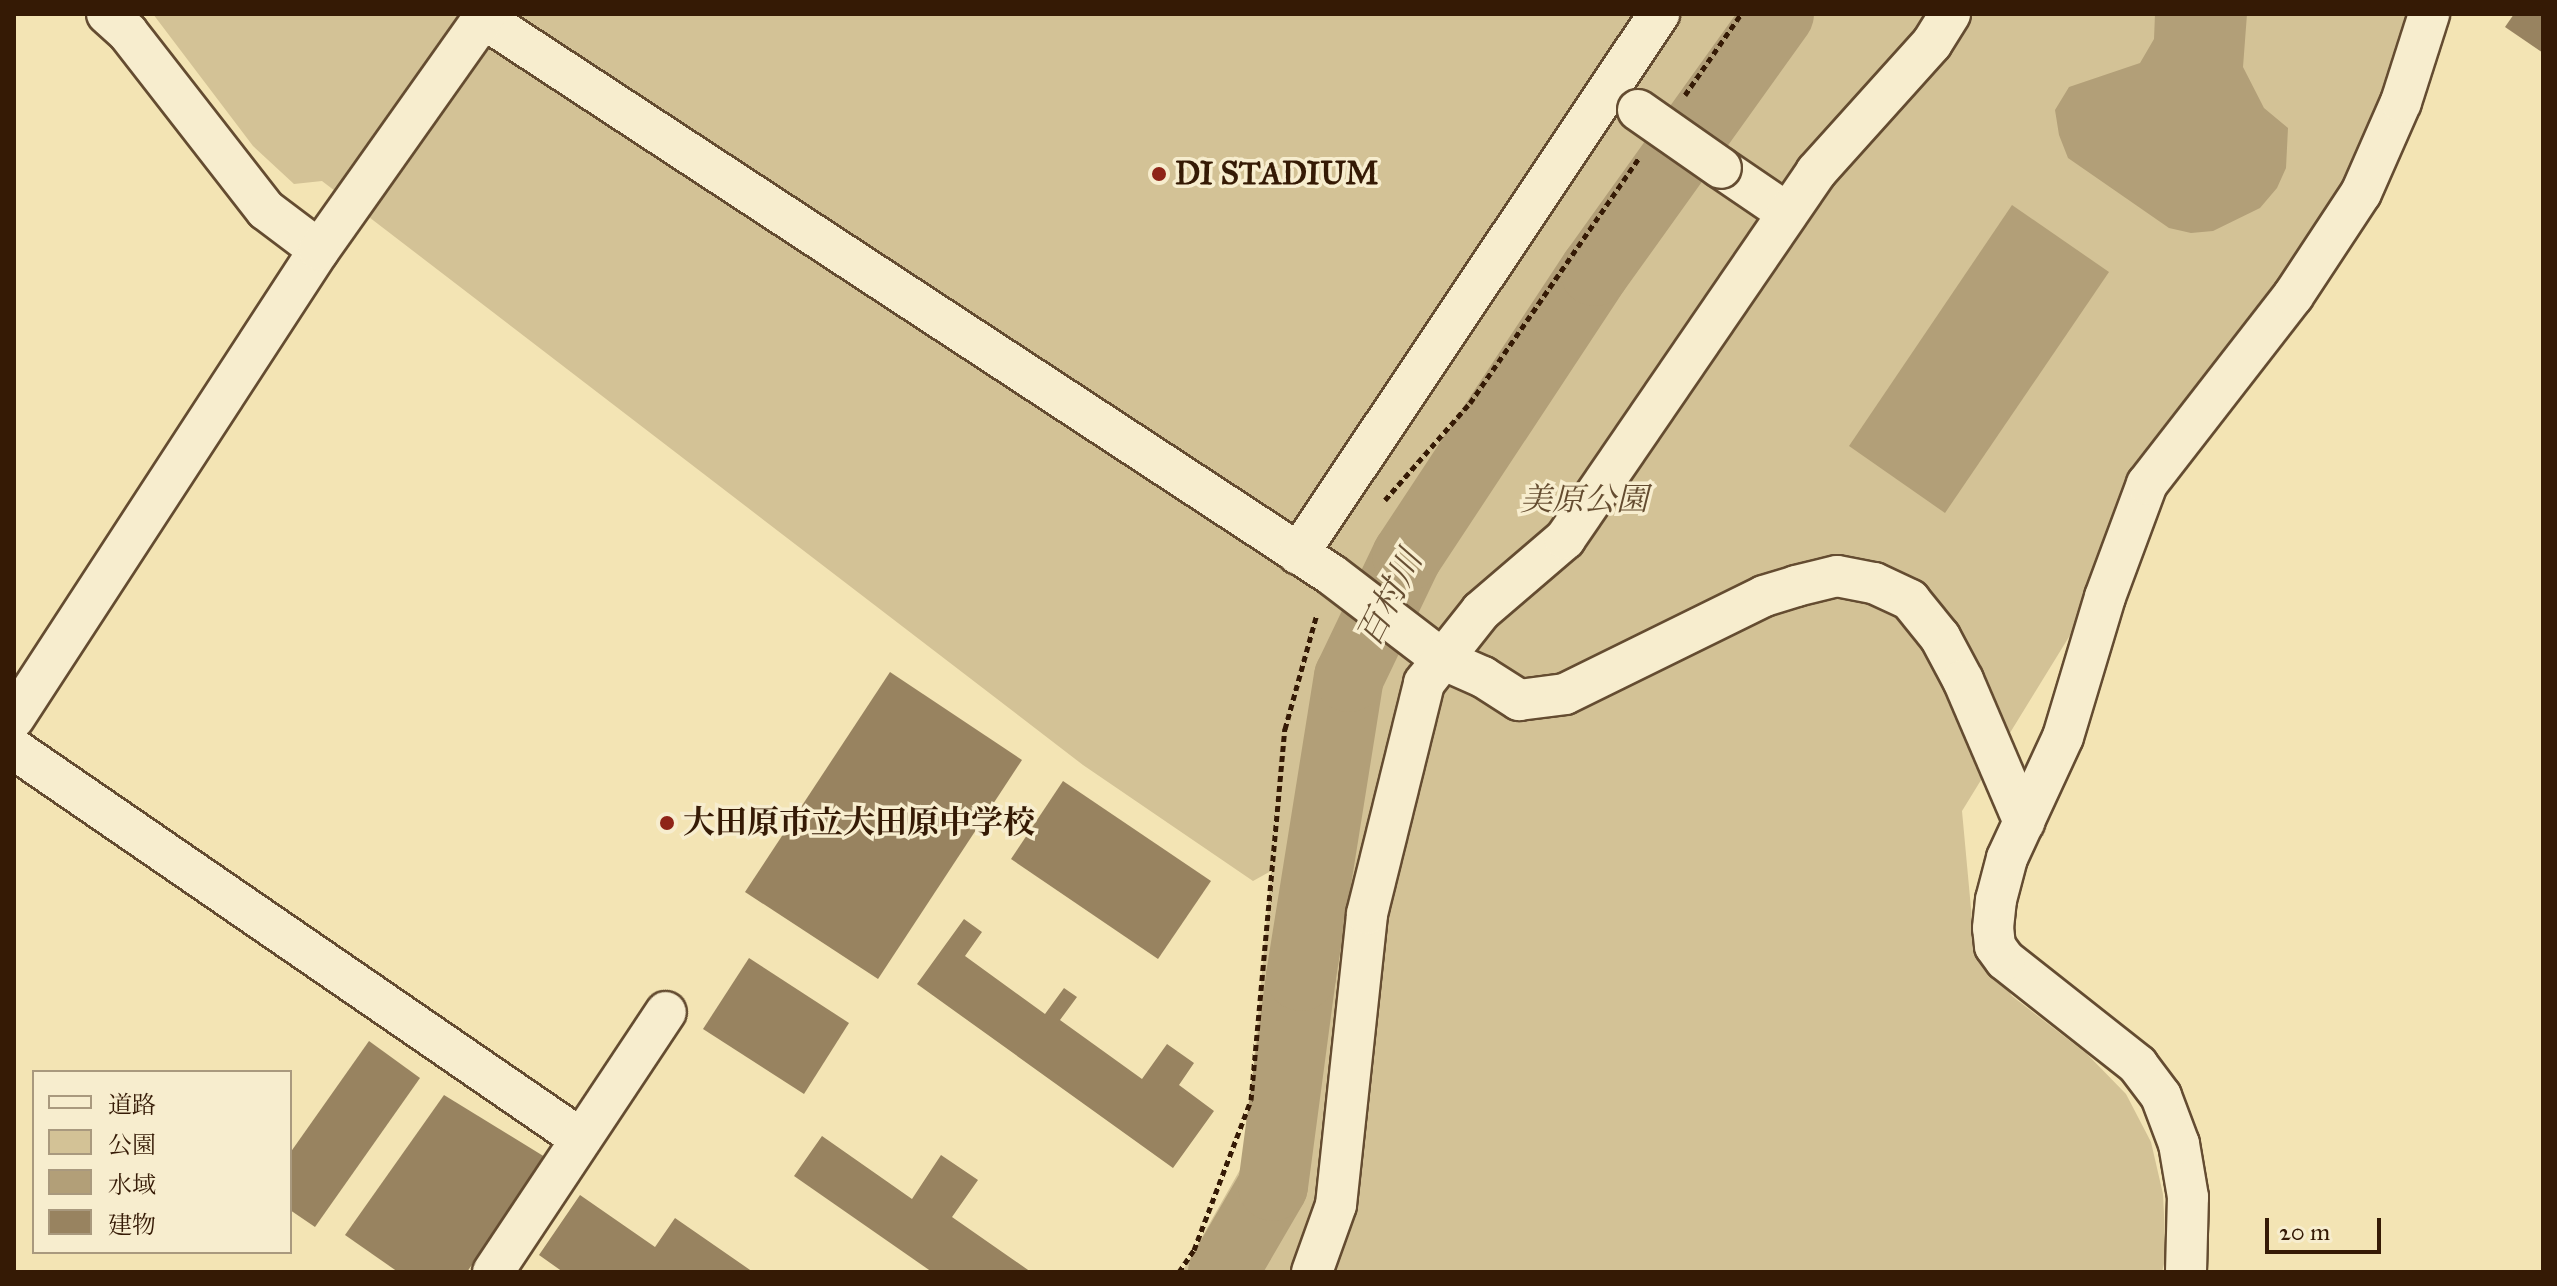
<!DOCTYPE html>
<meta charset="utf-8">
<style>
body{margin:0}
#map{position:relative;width:2557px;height:1286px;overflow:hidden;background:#f3e4b4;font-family:"IM FELL Great Primer","Noto Serif JP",serif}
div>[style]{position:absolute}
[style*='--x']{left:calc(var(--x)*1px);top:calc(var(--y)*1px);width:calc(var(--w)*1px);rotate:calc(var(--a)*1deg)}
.green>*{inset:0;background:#d3c296}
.water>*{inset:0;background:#b29f78}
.river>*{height:70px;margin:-35px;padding:0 35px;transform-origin:35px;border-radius:35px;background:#b29f78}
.building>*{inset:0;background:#988360}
.path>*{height:5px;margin-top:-2.5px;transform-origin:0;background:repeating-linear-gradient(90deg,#351a05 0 6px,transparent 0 10px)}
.roads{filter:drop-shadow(2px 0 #644c31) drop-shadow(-2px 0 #644c31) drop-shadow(0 2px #644c31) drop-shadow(0 -2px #644c31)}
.minor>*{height:40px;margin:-20px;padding:0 20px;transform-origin:20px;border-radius:20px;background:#f7edce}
.bridges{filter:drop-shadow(2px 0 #644c31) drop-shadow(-2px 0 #644c31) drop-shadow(0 2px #644c31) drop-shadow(0 -2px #644c31)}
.minor-bridge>*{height:40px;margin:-20px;padding:0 20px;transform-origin:20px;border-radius:20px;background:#f7edce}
.dots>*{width:22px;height:22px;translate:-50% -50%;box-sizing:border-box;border:4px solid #f7edce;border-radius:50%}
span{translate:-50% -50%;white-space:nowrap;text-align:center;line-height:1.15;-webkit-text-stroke:7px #f7edce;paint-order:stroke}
.poi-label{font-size:32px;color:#351a05;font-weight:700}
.left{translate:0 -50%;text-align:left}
.park-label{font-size:32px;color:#644c30;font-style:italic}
.water-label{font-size:34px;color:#674f33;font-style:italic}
.frame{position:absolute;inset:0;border:16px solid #351a05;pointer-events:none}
.legend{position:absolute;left:32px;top:1070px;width:260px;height:184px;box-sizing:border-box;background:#f7edce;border:2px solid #a9997e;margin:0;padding:10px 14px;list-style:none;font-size:24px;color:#351a05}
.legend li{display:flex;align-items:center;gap:16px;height:40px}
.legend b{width:40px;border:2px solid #a9997e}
.scale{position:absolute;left:2265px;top:1218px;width:116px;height:36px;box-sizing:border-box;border:4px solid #351a05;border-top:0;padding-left:10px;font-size:24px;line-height:28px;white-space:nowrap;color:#351a05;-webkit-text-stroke:6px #f7edce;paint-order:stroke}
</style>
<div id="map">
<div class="green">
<div style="clip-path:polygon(153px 14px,2411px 14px,2347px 182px,2117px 505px,2072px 632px,1962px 811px,1973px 930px,1985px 960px,2012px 996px,2087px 1054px,2126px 1094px,2151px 1142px,2163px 1194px,2166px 1256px,2162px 1272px,1182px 1272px,1245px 1161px,1271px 871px,1253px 881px,1083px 765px,322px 181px,294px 184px,253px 146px)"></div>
</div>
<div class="water">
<div style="clip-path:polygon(2155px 14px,2247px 14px,2243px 67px,2264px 108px,2288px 128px,2286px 168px,2277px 188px,2260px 208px,2213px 231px,2191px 233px,2169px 228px,2068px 158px,2059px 135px,2055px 110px,2069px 87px,2140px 63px,2154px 39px)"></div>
<div style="clip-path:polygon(2012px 205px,2109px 272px,1945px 513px,1849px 446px)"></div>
</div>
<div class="river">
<div style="--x:1223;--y:1272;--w:99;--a:-59.8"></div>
<div style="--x:1273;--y:1186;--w:212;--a:-82.4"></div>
<div style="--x:1301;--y:976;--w:303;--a:-80.9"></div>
<div style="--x:1349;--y:677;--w:134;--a:-64.4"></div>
<div style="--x:1407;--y:556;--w:341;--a:-56.6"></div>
<div style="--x:1595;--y:271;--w:316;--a:-54.4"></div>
</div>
<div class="building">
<div style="clip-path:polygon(2514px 14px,2543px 14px,2543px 53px,2505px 27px)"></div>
<div style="clip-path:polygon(890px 672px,1022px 760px,878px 979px,745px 892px)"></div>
<div style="clip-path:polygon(1063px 781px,1211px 881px,1158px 959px,1011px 859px)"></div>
<div style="clip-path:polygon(964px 919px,982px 932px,965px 956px,1045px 1014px,1064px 988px,1077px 997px,1060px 1020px,1142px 1079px,1167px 1044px,1194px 1063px,1179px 1085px,1214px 1111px,1173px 1168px,917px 984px)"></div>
<div style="clip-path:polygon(749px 958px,849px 1023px,804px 1094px,703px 1029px)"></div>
<div style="clip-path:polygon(369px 1041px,420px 1078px,315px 1227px,290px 1210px,290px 1153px)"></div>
<div style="clip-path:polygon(444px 1095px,545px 1157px,467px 1272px,398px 1272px,345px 1235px)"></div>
<div style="clip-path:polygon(822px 1136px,912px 1199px,941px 1155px,978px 1180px,952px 1217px,1031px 1272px,932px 1272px,794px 1176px)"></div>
<div style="clip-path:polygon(580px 1195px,655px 1247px,675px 1218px,753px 1272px,563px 1272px,539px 1255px)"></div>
</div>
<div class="path">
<div style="--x:1685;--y:95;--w:98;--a:-55.3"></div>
<div style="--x:1385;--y:500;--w:129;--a:-48.8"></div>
<div style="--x:1470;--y:403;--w:298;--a:-55.4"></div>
<div style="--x:1179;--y:1272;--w:27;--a:-56"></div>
<div style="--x:1194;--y:1250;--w:160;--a:-69.2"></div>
<div style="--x:1251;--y:1100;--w:373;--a:-84.8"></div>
<div style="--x:1285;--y:729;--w:119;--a:-74.5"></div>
</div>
<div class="roads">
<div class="minor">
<div style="--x:107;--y:14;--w:28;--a:42"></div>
<div style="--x:128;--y:33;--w:224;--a:52.1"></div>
<div style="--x:266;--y:210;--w:66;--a:37"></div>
<div style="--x:483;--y:18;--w:1015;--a:33.27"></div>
<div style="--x:1332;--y:575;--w:138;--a:37.4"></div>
<div style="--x:1442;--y:659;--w:45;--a:23.7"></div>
<div style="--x:1483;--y:677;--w:43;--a:32.6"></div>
<div style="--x:1519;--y:700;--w:46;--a:-7.4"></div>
<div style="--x:1565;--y:694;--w:222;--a:-26.2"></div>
<div style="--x:1764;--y:596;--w:34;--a:-17"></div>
<div style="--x:1796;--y:586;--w:42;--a:-13.7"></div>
<div style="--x:1837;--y:576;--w:38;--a:11"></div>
<div style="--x:1874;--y:583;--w:40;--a:25"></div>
<div style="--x:1910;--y:600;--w:48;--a:51"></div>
<div style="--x:1940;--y:637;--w:49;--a:61.9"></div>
<div style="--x:1963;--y:680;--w:155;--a:66.8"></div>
<div style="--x:1721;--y:168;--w:80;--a:34.3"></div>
<div style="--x:1298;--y:554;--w:650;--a:-56.24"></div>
<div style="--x:14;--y:718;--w:559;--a:-56.91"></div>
<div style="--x:319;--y:250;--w:289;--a:-54.7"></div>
<div style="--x:14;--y:749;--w:688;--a:34.52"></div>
<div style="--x:493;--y:1272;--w:312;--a:-56.4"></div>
<div style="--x:1312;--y:1272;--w:71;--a:-70.3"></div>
<div style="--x:1336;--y:1205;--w:293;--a:-83.9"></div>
<div style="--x:1367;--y:914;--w:238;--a:-76.1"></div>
<div style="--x:1424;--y:683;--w:92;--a:-51.6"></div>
<div style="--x:1481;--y:611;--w:111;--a:-40.6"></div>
<div style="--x:1565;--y:539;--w:445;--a:-55.6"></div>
<div style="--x:1816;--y:172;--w:173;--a:-48"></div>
<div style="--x:1932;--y:43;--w:34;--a:-58"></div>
<div style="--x:2186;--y:1272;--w:75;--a:-88.5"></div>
<div style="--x:2188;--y:1197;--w:54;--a:-99.6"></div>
<div style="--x:2179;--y:1144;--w:51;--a:-110.6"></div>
<div style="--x:2161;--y:1096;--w:39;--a:-127"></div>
<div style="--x:2138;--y:1065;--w:169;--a:-141.7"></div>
<div style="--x:2005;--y:960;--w:17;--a:-126"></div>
<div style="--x:1995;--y:946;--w:18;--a:-96"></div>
<div style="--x:1993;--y:928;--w:28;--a:-84"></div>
<div style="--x:1996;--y:900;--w:43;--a:-75.3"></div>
<div style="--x:2007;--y:858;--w:133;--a:-65.2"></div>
<div style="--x:2063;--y:737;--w:146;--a:-73.3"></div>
<div style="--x:2105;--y:597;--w:121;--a:-69.6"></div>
<div style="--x:2147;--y:484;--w:238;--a:-52.2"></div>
<div style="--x:2293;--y:296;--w:123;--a:-56.6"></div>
<div style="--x:2361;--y:193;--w:99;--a:-66.3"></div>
<div style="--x:2401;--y:102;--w:92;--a:-72.3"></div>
</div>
</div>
<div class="bridges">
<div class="minor-bridge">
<div style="--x:1638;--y:110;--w:101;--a:34.9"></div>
</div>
</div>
<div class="dots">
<div style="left:1159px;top:174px;background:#8f2418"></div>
<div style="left:667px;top:823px;background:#8f2418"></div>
</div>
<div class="poi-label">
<span class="left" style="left:1175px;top:174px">DI STADIUM</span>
<span class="left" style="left:683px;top:823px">大田原市立大田原中学校</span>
</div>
<div class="park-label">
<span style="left:1584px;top:500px">美原公園</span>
</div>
<div class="water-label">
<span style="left:1389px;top:598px;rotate:-63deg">百村川</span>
</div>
<div class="frame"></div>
<ul class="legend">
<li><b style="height:10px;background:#f7edce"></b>道路</li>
<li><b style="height:22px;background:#d3c296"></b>公園</li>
<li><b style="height:22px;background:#b29f78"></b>水域</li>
<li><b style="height:22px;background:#988360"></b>建物</li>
</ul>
<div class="scale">20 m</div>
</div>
